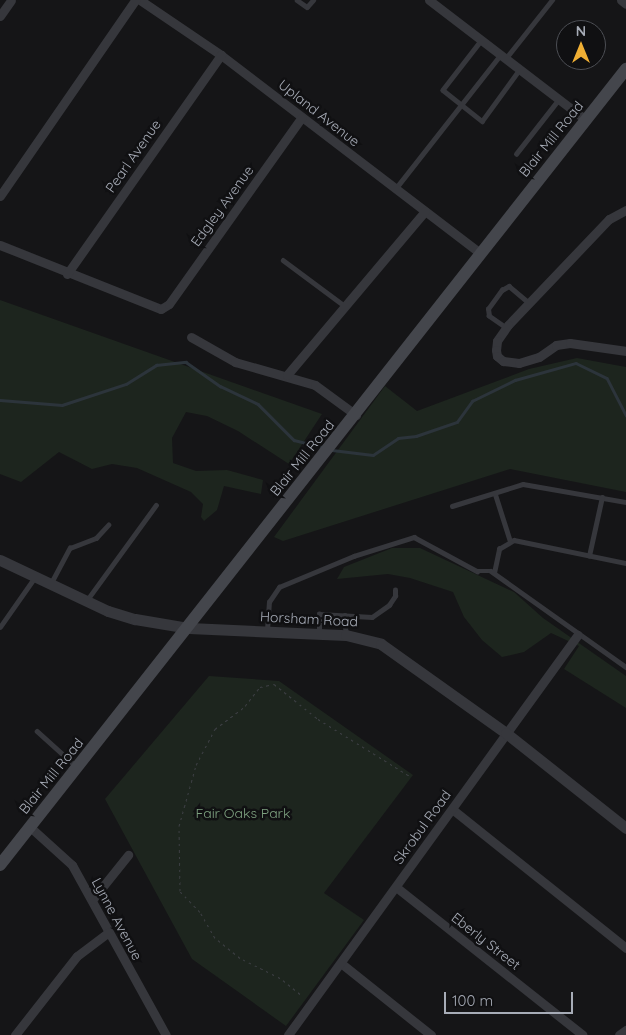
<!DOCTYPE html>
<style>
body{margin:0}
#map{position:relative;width:626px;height:1035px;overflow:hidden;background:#151517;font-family:Quicksand,sans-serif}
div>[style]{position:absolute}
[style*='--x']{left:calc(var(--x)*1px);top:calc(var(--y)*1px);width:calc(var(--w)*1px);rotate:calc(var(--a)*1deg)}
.green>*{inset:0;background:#1d251e}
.stream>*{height:2.5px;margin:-1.25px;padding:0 1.25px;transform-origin:1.25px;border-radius:1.25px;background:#2c343b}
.path>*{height:1px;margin-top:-0.5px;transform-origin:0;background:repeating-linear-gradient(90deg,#3c3e43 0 2.5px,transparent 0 6.5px)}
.service>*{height:4.5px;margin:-2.25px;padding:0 2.25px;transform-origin:2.25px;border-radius:2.25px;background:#36373c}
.minor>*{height:9px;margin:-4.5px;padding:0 4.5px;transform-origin:4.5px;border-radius:4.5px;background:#36373c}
.tertiary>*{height:11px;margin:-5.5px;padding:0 5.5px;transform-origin:5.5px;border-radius:5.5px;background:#36373c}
.secondary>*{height:12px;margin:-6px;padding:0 6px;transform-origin:6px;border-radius:6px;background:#44464c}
span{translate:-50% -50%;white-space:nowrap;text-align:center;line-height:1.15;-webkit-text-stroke:5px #101012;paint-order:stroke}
.street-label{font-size:14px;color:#a7acb7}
.park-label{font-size:14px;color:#7ea280}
.north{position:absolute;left:556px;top:20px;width:50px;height:50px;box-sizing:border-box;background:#101012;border:1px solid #4c4e54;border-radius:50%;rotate:0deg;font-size:14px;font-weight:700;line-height:20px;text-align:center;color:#a7acb7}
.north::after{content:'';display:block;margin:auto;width:18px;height:22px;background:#f0af34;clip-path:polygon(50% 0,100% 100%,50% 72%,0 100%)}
.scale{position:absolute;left:444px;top:992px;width:129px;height:22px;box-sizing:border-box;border:2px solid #a7acb7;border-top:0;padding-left:6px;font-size:15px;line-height:18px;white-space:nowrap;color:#a7acb7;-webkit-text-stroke:4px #101012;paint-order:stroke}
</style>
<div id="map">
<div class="green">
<div style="clip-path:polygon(0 300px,322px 414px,289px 464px,238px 431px,207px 416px,186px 412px,172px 438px,173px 463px,196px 471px,227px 470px,263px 480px,261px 494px,224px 486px,217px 510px,204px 521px,201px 517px,203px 504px,191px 492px,137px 468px,112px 464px,92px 469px,59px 452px,21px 482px,0 474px)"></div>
<div style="clip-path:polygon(577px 358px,626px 367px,626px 492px,510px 469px,283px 541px,274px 537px,385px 386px,417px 411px,529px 369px)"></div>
<div style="clip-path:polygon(392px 548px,420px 548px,514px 592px,543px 618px,626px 676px,626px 708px,564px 669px,579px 646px,551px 633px,524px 652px,502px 657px,482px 640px,464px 617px,453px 592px,410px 578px,388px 574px,337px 579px,344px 567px)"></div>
<div style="clip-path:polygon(209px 676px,279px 681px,413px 775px,324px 893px,364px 920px,286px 1026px,192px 959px,105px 799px)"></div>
</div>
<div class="stream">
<div style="--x:0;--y:400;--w:62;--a:4.6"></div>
<div style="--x:62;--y:405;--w:67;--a:-18.2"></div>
<div style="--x:126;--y:384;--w:36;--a:-32"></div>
<div style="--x:156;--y:365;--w:30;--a:-6"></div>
<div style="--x:186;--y:362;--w:42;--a:35.2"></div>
<div style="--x:220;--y:386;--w:42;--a:25.3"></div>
<div style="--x:258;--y:404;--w:51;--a:45"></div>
<div style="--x:294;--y:440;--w:29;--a:14"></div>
<div style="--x:332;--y:450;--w:41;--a:7"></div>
<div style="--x:373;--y:455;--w:30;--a:-34"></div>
<div style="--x:398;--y:438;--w:18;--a:-6"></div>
<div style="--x:416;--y:436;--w:43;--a:-18.9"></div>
<div style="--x:457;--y:422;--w:26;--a:-54"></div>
<div style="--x:472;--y:401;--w:48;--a:-26"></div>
<div style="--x:515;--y:380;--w:63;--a:-15.6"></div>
<div style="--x:576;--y:363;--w:34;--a:26"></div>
<div style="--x:607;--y:378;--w:42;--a:62.8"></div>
</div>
<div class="path">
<div style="--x:300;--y:994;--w:26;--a:-141"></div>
<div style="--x:280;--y:978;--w:45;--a:-153.4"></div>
<div style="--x:240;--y:958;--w:32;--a:-141"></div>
<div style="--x:215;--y:938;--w:30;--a:-120"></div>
<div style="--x:200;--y:912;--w:29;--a:-134"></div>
<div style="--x:180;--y:891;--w:65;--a:-90.9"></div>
<div style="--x:179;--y:826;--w:63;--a:-74.4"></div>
<div style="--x:196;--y:765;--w:41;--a:-62.2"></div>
<div style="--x:215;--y:729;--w:38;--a:-37"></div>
<div style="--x:245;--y:706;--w:24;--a:-52"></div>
<div style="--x:260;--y:687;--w:14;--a:-12"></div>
<div style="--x:274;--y:684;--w:56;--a:38.5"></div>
<div style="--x:318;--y:719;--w:110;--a:31.9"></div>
</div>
<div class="service">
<div style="--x:297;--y:0;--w:12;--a:35"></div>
<div style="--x:307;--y:7;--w:9;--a:-49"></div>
<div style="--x:481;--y:41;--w:62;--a:127.8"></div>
<div style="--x:443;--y:90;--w:50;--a:38.5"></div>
<div style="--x:482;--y:121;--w:63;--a:-54"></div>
<div style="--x:506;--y:58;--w:74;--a:-51.6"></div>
<div style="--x:516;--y:154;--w:70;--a:-52"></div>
<div style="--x:396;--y:188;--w:170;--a:-51.9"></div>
<div style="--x:283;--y:260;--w:77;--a:36.6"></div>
<div style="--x:506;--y:328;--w:21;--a:-145"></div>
<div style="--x:489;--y:316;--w:7;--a:-98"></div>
<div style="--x:488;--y:309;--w:24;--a:-54"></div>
<div style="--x:502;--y:290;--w:8;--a:-30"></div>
<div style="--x:509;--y:286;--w:26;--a:40"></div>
<div style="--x:495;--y:493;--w:49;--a:72.3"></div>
<div style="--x:452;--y:506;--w:74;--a:-17.2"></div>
<div style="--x:523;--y:484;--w:105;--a:9.9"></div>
<div style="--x:589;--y:556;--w:60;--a:-77.6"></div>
<div style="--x:494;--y:573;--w:25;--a:-78"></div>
<div style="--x:499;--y:549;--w:17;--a:-31"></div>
<div style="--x:514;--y:540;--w:114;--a:11.6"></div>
<div style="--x:51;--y:583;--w:40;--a:-62"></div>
<div style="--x:70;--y:548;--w:28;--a:-21"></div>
<div style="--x:96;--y:538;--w:18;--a:-47"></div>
<div style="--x:87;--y:600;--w:117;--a:-54"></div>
<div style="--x:345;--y:615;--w:19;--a:87"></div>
<div style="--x:0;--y:627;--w:61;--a:-55"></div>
<div style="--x:267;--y:630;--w:28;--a:-86"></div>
<div style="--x:269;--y:602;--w:18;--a:-56"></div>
<div style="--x:279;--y:587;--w:81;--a:-22.5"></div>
<div style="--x:354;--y:556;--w:63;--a:-17.6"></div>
<div style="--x:414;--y:537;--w:72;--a:28.4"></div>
<div style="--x:477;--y:571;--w:14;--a:0"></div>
<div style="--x:491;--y:571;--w:166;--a:35.4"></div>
<div style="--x:319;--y:632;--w:18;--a:-90"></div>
<div style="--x:319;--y:614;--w:53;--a:3.2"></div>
<div style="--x:372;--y:617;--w:21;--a:-35"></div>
<div style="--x:389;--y:605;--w:11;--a:-56"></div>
<div style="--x:395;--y:596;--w:6;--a:-90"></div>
<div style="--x:37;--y:731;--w:54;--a:42"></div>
</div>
<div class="minor">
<div style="--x:140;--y:0;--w:98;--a:34.2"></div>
<div style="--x:221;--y:55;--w:325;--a:37.4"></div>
<div style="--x:429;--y:0;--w:198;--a:37.4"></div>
<div style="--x:621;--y:0;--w:6;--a:39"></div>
<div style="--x:0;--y:16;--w:19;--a:-55"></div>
<div style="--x:0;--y:196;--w:238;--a:-55.4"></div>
<div style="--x:626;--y:210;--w:19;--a:152"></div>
<div style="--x:609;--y:219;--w:146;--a:133.6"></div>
<div style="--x:508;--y:325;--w:19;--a:125"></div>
<div style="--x:497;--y:341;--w:9;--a:96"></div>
<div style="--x:496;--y:350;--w:6;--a:81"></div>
<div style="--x:497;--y:356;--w:8;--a:40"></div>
<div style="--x:503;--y:361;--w:16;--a:7"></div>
<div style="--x:519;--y:363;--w:21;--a:-17"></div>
<div style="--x:539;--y:357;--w:21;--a:-35"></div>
<div style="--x:556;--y:345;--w:14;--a:-8"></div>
<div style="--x:570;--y:343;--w:57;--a:8.1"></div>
<div style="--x:0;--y:245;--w:173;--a:21.7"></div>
<div style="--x:161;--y:309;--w:9;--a:-32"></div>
<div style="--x:169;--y:304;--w:229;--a:-54.6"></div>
<div style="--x:67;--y:274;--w:268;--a:-54.9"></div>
<div style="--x:191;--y:337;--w:51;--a:29.6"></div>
<div style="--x:235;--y:362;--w:83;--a:16"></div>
<div style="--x:315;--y:385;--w:51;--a:36.2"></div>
<div style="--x:287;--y:375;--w:214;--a:-49.9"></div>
<div style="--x:452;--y:809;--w:223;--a:38.6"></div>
<div style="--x:30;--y:827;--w:57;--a:42.1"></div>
<div style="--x:72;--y:865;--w:194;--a:61.1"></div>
<div style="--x:396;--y:887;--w:238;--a:38.4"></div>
<div style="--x:92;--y:900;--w:58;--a:-51.3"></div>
<div style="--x:342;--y:964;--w:114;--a:38.6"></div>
<div style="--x:15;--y:1035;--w:100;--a:-51.9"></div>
<div style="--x:77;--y:956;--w:39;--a:-37"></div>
<div style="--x:288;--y:1035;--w:494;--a:-54.1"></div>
<div style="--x:619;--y:1035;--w:9;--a:-36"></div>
</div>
<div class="tertiary">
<div style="--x:0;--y:560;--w:119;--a:25.3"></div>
<div style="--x:108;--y:611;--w:28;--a:17"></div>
<div style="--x:135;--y:619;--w:55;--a:9.5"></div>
<div style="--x:189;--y:628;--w:157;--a:2.6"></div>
<div style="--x:346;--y:635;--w:36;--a:14"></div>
<div style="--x:381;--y:644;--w:153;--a:35.5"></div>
<div style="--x:506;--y:733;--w:153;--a:38.4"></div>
</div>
<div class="secondary">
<div style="--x:0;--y:865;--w:1013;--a:-51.82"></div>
</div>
<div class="street-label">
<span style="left:319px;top:113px;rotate:38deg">Upland Avenue</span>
<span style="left:551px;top:139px;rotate:-51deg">Blair Mill Road</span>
<span style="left:133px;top:156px;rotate:-55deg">Pearl Avenue</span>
<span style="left:222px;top:206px;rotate:-54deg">Edgley Avenue</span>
<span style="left:302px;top:458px;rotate:-51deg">Blair Mill Road</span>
<span style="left:309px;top:619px;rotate:3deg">Horsham Road</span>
<span style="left:51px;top:776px;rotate:-51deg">Blair Mill Road</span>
<span style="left:422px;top:827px;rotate:-54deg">Skrobul Road</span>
<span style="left:117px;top:919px;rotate:62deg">Lynne Avenue</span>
<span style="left:486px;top:941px;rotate:38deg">Eberly Street</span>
</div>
<div class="park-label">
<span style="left:243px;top:813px">Fair Oaks Park</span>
</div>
<div class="north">N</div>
<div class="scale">100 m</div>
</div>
